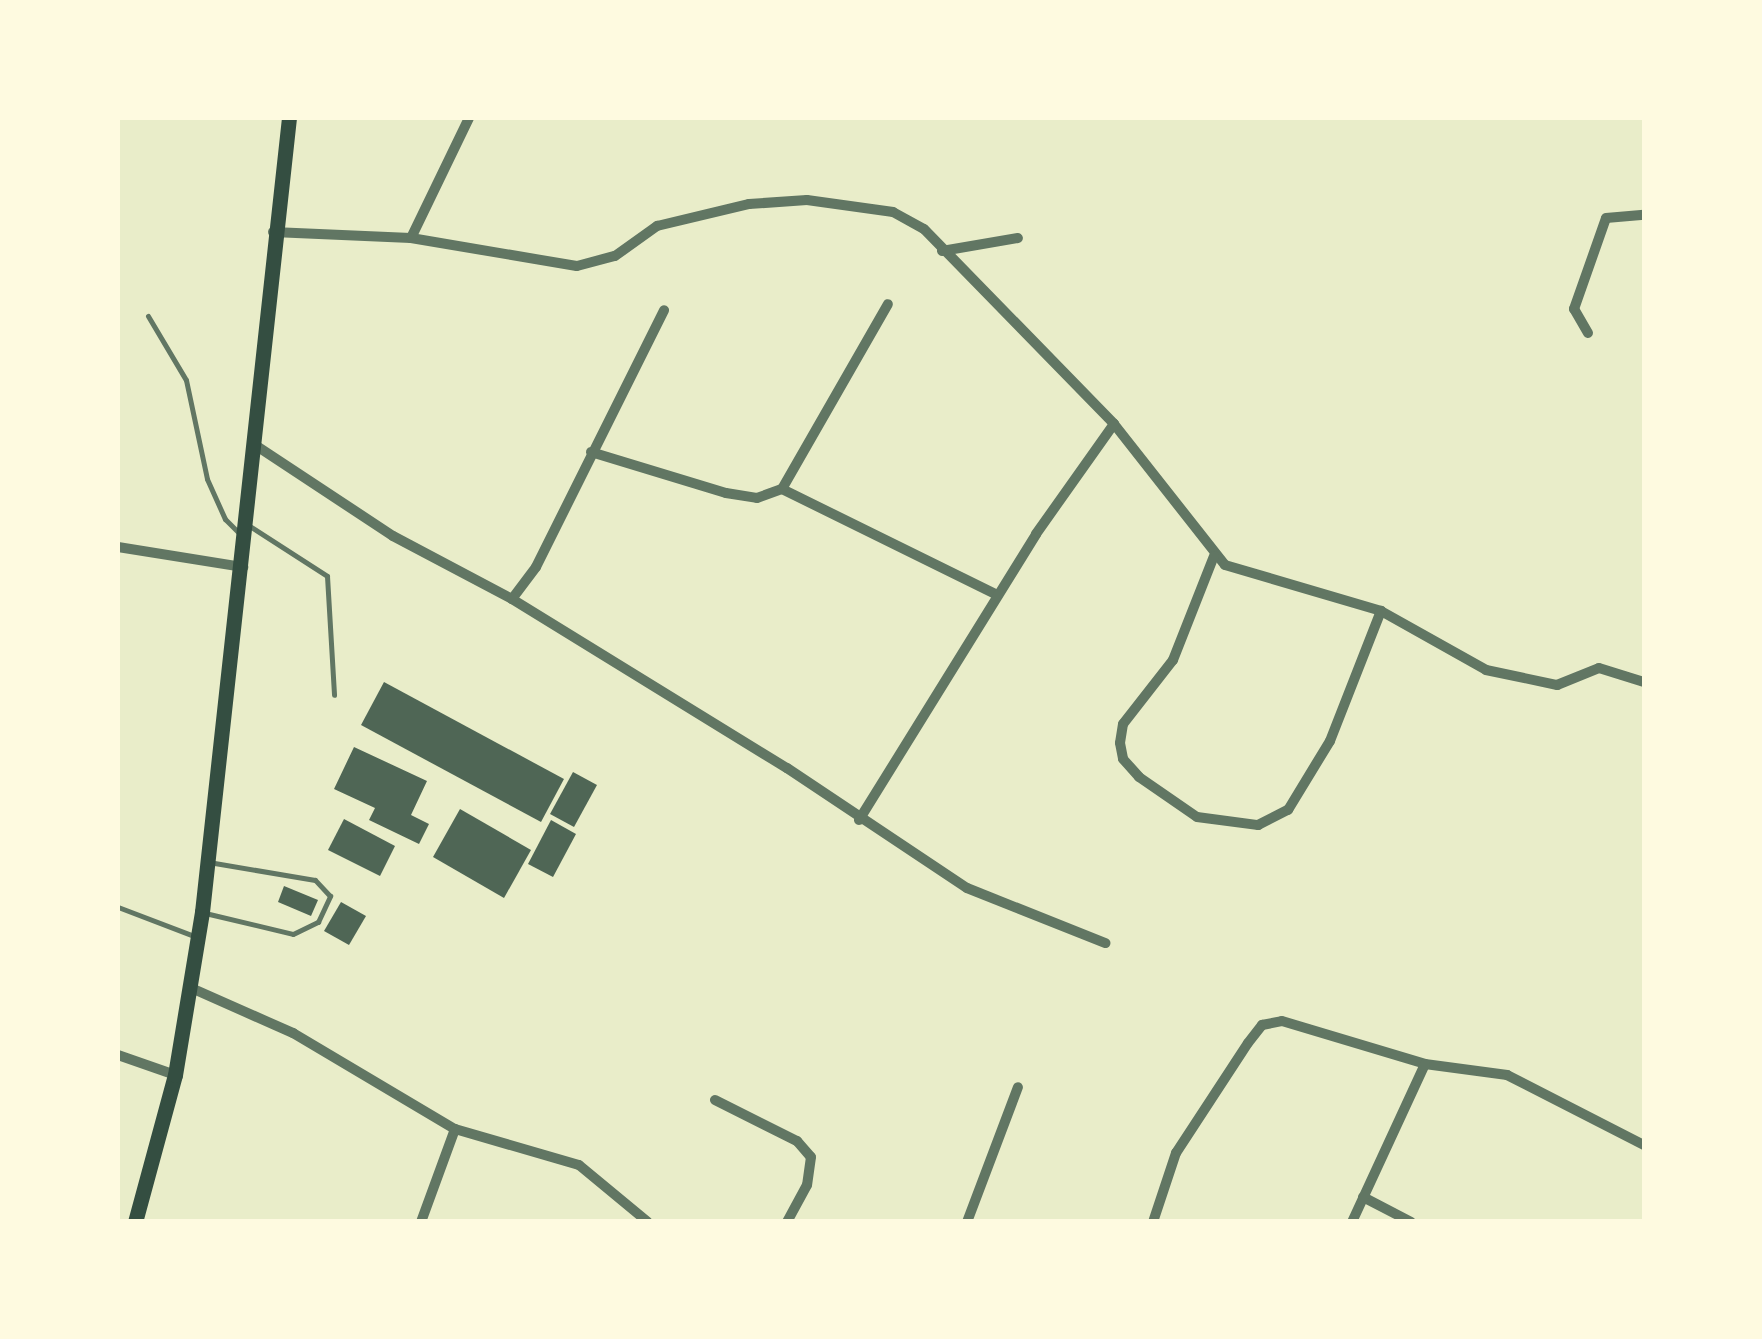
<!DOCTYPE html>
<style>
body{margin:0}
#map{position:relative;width:1762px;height:1339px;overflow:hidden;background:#e9edc9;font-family:"Noto Sans",sans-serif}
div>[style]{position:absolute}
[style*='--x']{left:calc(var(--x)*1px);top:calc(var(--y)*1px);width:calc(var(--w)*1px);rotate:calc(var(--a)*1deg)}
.building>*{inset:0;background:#4f6655}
.service>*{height:5px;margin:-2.5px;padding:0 2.5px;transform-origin:2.5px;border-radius:2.5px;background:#617663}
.minor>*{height:10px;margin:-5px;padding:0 5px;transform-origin:5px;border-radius:5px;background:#617663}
.secondary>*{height:15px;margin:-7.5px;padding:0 7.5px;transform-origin:7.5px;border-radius:7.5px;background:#344e41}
span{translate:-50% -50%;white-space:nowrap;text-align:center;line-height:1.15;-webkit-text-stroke:9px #fefae0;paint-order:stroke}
.frame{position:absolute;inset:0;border:120px solid #fefae0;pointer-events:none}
</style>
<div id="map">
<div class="building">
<div style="clip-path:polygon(384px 682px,564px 779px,541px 822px,361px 725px)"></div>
<div style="clip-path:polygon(354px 747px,427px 781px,411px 815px,429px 824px,419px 844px,369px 820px,375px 808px,334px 789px)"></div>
<div style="clip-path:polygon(573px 772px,597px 785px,574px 827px,550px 814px)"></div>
<div style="clip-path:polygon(460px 809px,531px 850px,504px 898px,433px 857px)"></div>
<div style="clip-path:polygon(344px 819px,395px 846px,380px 876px,328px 850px)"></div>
<div style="clip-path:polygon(551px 820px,576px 834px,553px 877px,528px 864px)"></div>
<div style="clip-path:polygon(284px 886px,318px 900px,311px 916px,278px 902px)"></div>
<div style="clip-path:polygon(341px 902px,366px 916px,349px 945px,324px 931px)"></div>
</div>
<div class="service">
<div style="--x:148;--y:316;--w:74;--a:59.3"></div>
<div style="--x:186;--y:380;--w:101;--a:78"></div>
<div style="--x:207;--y:479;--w:44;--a:65.8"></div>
<div style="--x:225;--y:519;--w:23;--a:45"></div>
<div style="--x:248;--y:525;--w:94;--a:32.8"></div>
<div style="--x:327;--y:576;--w:119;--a:86.6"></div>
<div style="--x:118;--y:907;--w:81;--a:20.9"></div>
<div style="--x:205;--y:913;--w:90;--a:13.4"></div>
<div style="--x:293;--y:934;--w:28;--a:-26"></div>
<div style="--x:318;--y:922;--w:29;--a:-65"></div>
<div style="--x:330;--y:896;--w:22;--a:-133"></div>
<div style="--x:315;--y:880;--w:108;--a:-170.4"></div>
</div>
<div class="minor">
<div style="--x:273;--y:232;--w:138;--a:2.5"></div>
<div style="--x:411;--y:238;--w:168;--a:9.6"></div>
<div style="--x:577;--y:266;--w:39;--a:-15"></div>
<div style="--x:615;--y:256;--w:52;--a:-35.5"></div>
<div style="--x:657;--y:226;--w:95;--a:-13.4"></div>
<div style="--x:749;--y:204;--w:58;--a:-3.9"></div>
<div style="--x:807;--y:200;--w:87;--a:7.9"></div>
<div style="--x:893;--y:212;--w:35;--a:29"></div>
<div style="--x:924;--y:229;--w:272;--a:45.7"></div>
<div style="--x:1114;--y:424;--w:179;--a:51.8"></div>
<div style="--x:1225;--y:565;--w:163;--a:16.4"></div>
<div style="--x:1381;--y:611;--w:120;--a:29.3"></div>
<div style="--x:1486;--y:670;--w:73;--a:11.9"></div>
<div style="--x:1557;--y:685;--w:45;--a:-22"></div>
<div style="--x:1599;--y:668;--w:47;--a:17.3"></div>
<div style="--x:411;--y:238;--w:133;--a:-64.2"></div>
<div style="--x:942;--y:251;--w:77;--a:-9.7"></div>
<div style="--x:1588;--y:333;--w:28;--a:-120"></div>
<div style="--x:1574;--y:309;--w:96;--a:-70.6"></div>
<div style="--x:1606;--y:218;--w:38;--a:-5"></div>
<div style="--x:255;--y:445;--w:165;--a:33.4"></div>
<div style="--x:393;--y:536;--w:135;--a:27.9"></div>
<div style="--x:512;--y:599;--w:323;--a:31.6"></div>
<div style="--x:787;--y:768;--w:216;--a:33.7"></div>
<div style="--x:967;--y:888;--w:149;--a:21.7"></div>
<div style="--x:591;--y:452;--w:141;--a:16.9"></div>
<div style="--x:726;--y:493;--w:31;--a:9"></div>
<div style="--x:757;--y:498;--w:27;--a:-20"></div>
<div style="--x:782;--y:489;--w:240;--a:26.2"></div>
<div style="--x:782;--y:489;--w:213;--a:-60.2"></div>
<div style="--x:118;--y:547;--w:127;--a:9.1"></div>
<div style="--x:1214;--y:556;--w:112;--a:111.5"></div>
<div style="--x:1173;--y:660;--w:81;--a:128"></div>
<div style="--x:1123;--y:724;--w:19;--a:99"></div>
<div style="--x:1120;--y:743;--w:16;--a:79"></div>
<div style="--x:1123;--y:759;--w:24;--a:48"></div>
<div style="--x:1139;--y:777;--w:70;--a:34.6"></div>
<div style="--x:1197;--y:817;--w:62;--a:7.5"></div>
<div style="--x:1258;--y:825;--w:34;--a:-27"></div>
<div style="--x:1288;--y:810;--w:81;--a:-58.7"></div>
<div style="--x:1330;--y:741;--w:140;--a:-68.6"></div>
<div style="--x:512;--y:599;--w:40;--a:-53"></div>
<div style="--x:536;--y:567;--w:287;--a:-63.5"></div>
<div style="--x:859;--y:820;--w:336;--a:-58.2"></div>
<div style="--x:1036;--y:534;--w:135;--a:-54.7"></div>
<div style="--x:189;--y:987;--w:114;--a:23.9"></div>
<div style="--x:293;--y:1033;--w:188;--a:30.7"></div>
<div style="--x:455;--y:1129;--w:129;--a:16.2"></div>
<div style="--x:579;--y:1165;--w:89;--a:39.6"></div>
<div style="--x:118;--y:1055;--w:60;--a:19.3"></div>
<div style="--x:715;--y:1100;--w:92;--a:26.6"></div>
<div style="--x:797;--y:1141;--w:21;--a:49"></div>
<div style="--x:811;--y:1157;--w:28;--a:98"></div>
<div style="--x:807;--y:1185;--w:42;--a:118.4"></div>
<div style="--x:1363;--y:1197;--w:54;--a:27.5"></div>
<div style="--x:421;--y:1222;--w:99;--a:-69.9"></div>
<div style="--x:967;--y:1222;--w:144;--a:-69.3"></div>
<div style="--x:1153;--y:1222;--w:73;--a:-71.6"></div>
<div style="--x:1176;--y:1153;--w:131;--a:-56.8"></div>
<div style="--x:1248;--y:1043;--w:23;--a:-52"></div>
<div style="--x:1262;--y:1025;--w:20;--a:-11"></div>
<div style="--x:1282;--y:1021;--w:149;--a:16.7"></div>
<div style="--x:1425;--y:1064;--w:83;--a:7.6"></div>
<div style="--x:1507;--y:1075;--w:154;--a:27.1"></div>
<div style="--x:1352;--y:1222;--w:174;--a:-65.2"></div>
</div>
<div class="secondary">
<div style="--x:135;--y:1222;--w:152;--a:-74.8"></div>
<div style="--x:175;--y:1075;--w:165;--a:-80.6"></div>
<div style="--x:202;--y:912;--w:799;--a:-83.75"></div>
</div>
<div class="frame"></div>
</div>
